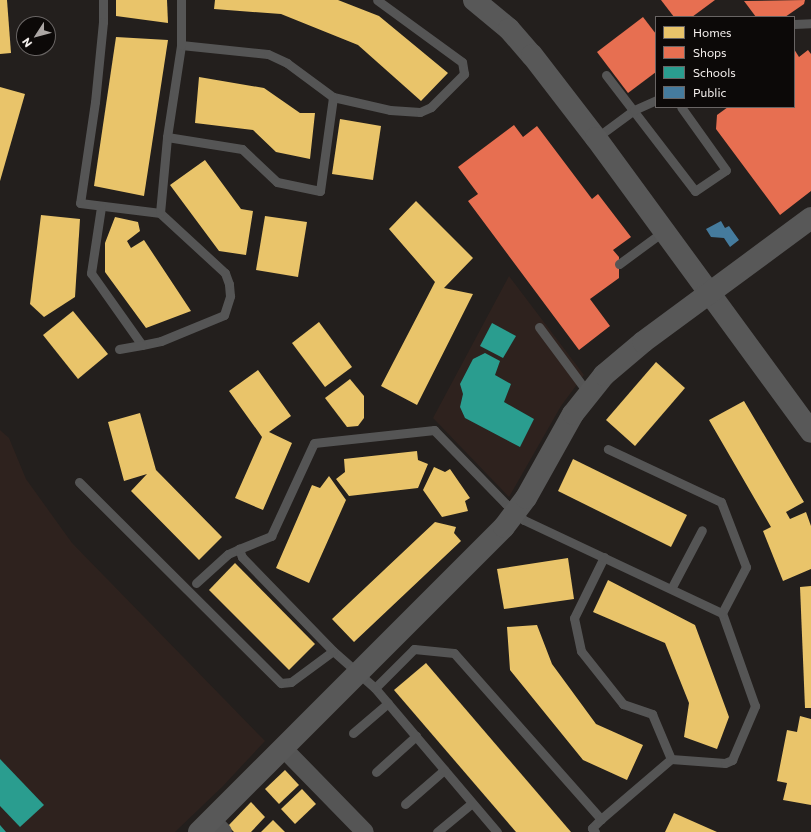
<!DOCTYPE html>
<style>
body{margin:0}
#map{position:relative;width:811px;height:832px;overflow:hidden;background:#231f1d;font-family:Commissioner,sans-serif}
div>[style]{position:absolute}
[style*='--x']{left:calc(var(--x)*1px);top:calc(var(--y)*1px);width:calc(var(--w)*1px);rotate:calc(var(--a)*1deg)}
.built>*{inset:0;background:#2e221e}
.homes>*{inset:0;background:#e9c46a}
.shops>*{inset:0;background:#e76f51}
.schools>*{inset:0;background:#2a9d8f}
.public>*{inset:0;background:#457b9d}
.lane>*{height:9px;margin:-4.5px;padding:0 4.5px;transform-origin:4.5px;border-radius:4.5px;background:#555}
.street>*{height:18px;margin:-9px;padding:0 9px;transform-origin:9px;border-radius:9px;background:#555}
.secondary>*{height:22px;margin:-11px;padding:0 11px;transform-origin:11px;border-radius:11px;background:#585858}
span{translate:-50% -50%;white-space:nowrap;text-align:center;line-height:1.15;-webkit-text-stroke:4px #0c0908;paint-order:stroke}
.legend{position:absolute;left:655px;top:16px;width:140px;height:92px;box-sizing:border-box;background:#0c0908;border:1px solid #696564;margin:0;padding:5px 7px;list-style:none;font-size:12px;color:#f5f0ee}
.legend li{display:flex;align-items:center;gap:8px;height:20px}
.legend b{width:20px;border:1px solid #696564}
.north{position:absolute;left:16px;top:16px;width:40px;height:40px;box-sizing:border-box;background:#0c0908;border:1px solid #696564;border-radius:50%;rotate:234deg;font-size:11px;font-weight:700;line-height:16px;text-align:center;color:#f5f0ee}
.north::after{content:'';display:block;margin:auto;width:14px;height:18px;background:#aca7a5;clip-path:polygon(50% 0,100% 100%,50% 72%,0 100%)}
</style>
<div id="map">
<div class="built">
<div style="clip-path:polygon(509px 276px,584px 375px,561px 406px,509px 497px,433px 418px)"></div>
<div style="clip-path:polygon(0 430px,9px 438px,26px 479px,72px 543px,265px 741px,223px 786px,175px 832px,0 832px)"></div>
</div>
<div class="homes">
<div style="clip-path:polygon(0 0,7px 0,11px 53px,0 54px)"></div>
<div style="clip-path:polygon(116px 0,167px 0,168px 23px,116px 16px)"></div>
<div style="clip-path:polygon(215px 0,338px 0,379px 16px,448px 73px,421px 101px,358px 45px,281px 14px,214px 9px)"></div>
<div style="clip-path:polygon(116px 37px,168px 40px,144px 196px,94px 186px)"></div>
<div style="clip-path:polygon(199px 77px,264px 88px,300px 113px,315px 113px,310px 159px,276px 152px,253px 130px,195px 123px)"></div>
<div style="clip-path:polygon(0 87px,25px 94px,0 181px)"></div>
<div style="clip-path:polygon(340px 119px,381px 126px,373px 180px,332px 174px)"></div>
<div style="clip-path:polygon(205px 160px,241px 209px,253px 211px,246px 255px,219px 251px,170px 185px)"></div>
<div style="clip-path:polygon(416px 201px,473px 258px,444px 288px,473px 294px,417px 405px,381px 386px,435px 282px,389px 229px)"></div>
<div style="clip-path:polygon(41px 215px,80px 219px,75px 297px,44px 317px,30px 304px)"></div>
<div style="clip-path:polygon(265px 216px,307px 222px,298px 277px,256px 270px)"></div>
<div style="clip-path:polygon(115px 217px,138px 222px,140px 231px,127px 241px,131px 248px,144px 240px,191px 311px,146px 328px,105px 272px,105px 243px)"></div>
<div style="clip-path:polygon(73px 311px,108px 354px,78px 379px,43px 335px)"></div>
<div style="clip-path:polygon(319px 322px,352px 367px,325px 387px,292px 343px)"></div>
<div style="clip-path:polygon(656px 362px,685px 388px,635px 446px,606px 420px)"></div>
<div style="clip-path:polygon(258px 370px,291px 416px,269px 432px,292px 443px,263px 510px,235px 498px,262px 437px,229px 391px)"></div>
<div style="clip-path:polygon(350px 379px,364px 396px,364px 418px,358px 426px,347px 427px,325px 398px)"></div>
<div style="clip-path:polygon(744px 401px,804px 502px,786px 512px,790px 519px,806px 512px,811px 526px,811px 569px,783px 581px,763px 531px,771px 527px,709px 420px)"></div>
<div style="clip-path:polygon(140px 413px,156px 470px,222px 537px,199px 560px,131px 491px,147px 474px,124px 481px,108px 422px)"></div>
<div style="clip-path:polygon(417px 451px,418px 460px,428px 464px,418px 488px,349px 496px,336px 479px,345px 472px,344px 459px)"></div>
<div style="clip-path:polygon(573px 459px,687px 515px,671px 547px,558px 491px)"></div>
<div style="clip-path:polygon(434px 467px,445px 472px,450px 469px,470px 498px,465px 501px,468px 511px,442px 517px,423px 490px)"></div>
<div style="clip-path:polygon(329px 476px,346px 500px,309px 583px,276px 568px,312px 485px,320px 488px)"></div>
<div style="clip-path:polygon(435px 522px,456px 527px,454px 533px,461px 541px,354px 642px,332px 619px)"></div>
<div style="clip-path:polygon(568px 558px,574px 599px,504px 609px,497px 569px)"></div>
<div style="clip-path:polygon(235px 563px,315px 644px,289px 670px,209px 590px)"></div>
<div style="clip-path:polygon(608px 580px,695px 625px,729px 717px,717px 749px,684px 737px,689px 703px,665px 643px,593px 612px)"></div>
<div style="clip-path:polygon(811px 586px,811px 708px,805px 708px,800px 587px)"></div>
<div style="clip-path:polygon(537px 625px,552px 664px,596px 724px,643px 745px,627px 780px,583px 760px,510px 670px,507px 627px)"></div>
<div style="clip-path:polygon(426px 663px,571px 832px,516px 832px,394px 690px)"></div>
<div style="clip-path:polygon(800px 716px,811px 719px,811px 805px,783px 800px,787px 783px,777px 781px,787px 730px,797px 732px)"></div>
<div style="clip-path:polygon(285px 770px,299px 785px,279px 804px,265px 789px)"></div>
<div style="clip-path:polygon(302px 789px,316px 804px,295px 824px,281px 809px)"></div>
<div style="clip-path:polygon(251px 802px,265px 817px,251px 832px,234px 832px,228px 826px)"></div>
<div style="clip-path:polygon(674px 813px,717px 832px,665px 832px)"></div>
<div style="clip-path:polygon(273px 820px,285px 832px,261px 832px)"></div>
</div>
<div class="shops">
<div style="clip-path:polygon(661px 0,715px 0,692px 17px,674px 17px)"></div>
<div style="clip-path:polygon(805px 0,804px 4px,785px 17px,756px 17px,744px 1px)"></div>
<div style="clip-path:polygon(643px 17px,656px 34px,656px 72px,628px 93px,597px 52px)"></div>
<div style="clip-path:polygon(794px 49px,799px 57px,808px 50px,811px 54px,811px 191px,780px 215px,716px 129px,717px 115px,728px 107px,794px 107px)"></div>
<div style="clip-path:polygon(514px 125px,523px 137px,537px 126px,592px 199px,598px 194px,631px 237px,613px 250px,619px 257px,619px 278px,590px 299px,610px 326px,579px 350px,468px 201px,478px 194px,458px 167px)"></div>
</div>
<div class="schools">
<div style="clip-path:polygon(492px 323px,516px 336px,503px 358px,480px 346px)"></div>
<div style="clip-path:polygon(485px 353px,500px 361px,495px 375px,511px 384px,504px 402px,534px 419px,520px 447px,465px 418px,460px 407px,463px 394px,460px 384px,473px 359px)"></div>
<div style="clip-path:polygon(0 759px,44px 805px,20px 827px,0 806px)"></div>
<div style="clip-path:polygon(0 825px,6px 832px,0 832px)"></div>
</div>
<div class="public">
<div style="clip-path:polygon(721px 221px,725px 228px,729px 226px,739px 240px,730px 247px,724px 238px,711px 237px,706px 229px)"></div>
</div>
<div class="lane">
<div style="--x:103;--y:0;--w:22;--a:90"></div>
<div style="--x:103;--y:22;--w:80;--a:95.7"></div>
<div style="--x:95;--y:102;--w:102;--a:98.4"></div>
<div style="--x:80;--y:203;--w:81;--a:7.1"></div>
<div style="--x:794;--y:24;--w:17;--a:-3"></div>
<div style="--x:181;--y:45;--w:87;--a:5.9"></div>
<div style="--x:268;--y:54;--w:21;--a:25"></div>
<div style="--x:287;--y:63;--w:57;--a:36.5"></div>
<div style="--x:333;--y:97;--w:58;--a:12.8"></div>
<div style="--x:390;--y:110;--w:30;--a:4"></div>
<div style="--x:420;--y:112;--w:12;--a:-24"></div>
<div style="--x:431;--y:107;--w:47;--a:-45"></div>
<div style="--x:464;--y:74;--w:12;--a:-99"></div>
<div style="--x:462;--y:62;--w:105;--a:-143.9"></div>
<div style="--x:606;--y:75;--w:146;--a:52.5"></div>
<div style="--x:695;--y:191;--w:37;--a:-34"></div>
<div style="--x:726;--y:170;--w:77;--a:-125.5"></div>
<div style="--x:167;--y:137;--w:76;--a:9.1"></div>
<div style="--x:242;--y:149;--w:48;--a:43.3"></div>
<div style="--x:277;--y:182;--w:44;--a:11.8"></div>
<div style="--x:320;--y:191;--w:95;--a:-82.1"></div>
<div style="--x:596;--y:138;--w:47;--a:-36.4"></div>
<div style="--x:634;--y:110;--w:24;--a:-24"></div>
<div style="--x:101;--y:207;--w:67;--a:98.6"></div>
<div style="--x:91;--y:273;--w:88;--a:54.7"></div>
<div style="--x:142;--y:345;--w:19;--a:-12"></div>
<div style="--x:161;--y:341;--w:68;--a:-22.4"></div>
<div style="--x:224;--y:315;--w:20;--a:-72"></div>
<div style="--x:230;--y:296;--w:12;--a:-95"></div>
<div style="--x:229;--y:284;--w:12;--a:-110"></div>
<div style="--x:225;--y:273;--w:88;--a:-137.3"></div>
<div style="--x:160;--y:213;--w:76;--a:-84.7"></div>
<div style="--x:167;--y:137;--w:93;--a:-81.3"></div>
<div style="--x:181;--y:45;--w:45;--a:-90"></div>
<div style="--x:619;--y:264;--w:56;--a:-36.3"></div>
<div style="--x:539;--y:327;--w:82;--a:53.4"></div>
<div style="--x:119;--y:349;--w:23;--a:-10"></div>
<div style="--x:79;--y:482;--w:285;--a:44.9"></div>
<div style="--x:281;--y:683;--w:10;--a:-6"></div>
<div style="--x:291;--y:682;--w:52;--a:-36.4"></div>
<div style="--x:604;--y:557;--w:68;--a:116.2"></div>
<div style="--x:574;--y:618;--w:34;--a:78"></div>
<div style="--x:581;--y:651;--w:68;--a:51.6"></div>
<div style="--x:623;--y:704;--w:31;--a:19"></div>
<div style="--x:652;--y:714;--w:49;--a:67.1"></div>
<div style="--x:196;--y:583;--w:43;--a:-42.2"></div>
<div style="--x:228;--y:554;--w:12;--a:-24"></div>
<div style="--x:672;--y:587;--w:64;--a:-62.2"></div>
<div style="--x:375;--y:688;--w:55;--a:-45"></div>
<div style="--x:414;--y:649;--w:40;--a:5.7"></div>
<div style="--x:454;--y:653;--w:222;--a:48.5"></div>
<div style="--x:601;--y:819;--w:13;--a:135"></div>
<div style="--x:592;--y:828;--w:5;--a:53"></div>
<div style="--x:353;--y:733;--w:46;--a:-40.6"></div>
<div style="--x:376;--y:772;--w:54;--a:-42"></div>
<div style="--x:405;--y:804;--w:52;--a:-41.1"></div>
<div style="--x:601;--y:819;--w:92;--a:-40.6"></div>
<div style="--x:671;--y:759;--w:54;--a:4.2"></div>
<div style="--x:725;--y:763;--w:8;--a:-23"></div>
<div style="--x:732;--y:760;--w:59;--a:-66.9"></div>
<div style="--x:755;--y:706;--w:99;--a:-109.5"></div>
<div style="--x:722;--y:613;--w:52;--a:-62.4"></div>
<div style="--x:746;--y:567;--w:70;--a:-111"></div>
<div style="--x:721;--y:502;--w:125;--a:-154.9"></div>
<div style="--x:437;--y:832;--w:45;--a:-39.6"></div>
<div style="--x:497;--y:832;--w:189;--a:-130.3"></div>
<div style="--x:375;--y:688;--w:56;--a:-138.6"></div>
<div style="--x:333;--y:651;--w:131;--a:-134.1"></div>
<div style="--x:242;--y:557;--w:9;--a:-111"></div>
<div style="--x:239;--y:549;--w:35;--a:-22"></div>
<div style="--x:271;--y:536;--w:102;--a:-65.2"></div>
<div style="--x:314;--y:443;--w:121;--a:-6.2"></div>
<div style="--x:434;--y:430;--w:103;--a:45.8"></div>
<div style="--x:506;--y:504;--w:24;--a:42"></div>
<div style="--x:524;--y:520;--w:219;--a:25.2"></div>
</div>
<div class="street">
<div style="--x:283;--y:748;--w:117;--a:45.7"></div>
<div style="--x:212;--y:820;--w:16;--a:47"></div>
</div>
<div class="secondary">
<div style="--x:474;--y:0;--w:45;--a:39.6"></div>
<div style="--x:509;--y:29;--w:35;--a:49"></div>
<div style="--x:532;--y:55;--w:105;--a:52.4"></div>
<div style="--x:596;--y:138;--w:364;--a:53.8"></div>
<div style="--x:199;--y:832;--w:431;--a:-45"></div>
<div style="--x:504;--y:527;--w:36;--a:-53"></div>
<div style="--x:526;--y:498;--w:96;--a:-60.8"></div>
<div style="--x:573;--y:414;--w:50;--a:-51.5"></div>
<div style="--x:604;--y:375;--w:51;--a:-40.2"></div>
<div style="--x:643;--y:342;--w:209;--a:-36.4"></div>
</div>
<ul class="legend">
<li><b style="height:11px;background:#e9c46a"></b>Homes</li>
<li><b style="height:11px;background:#e76f51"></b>Shops</li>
<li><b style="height:11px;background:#2a9d8f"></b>Schools</li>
<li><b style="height:11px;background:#457b9d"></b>Public</li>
</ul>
<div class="north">N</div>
</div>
